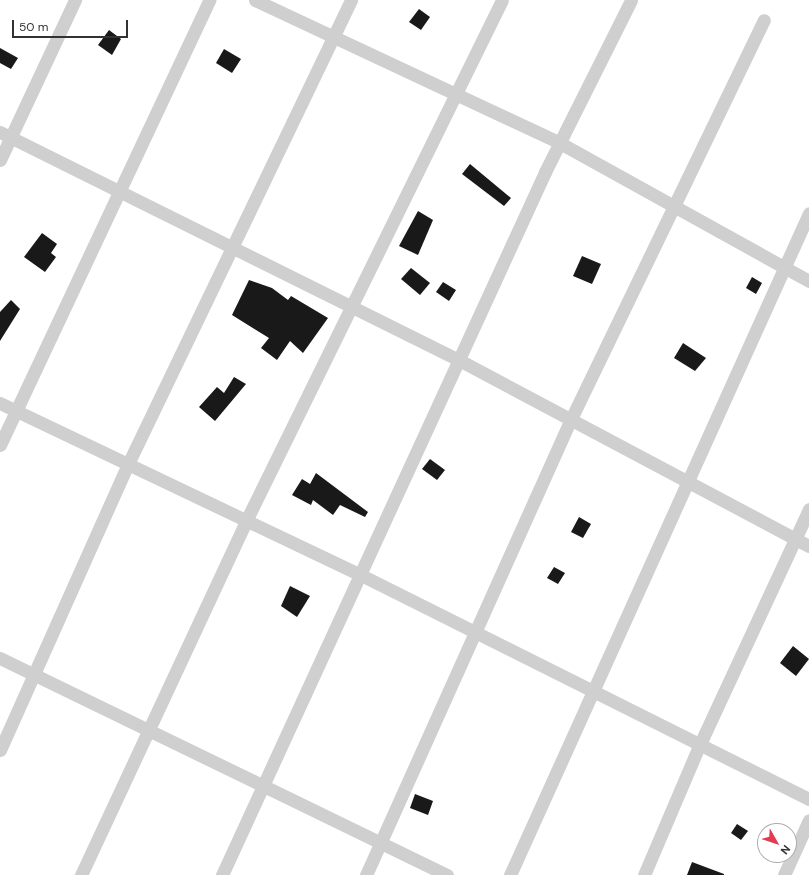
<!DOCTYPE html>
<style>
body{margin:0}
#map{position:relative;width:809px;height:875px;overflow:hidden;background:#fff;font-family:"DM Sans",sans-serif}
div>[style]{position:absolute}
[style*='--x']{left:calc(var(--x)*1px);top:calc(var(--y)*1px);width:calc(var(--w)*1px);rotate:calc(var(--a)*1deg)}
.building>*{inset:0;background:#191919}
.street>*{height:13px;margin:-6.5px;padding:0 6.5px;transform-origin:6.5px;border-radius:6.5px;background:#cfcfcf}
span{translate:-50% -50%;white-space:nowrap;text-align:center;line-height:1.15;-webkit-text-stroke:4px #fff;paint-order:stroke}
.north{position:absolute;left:757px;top:823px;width:40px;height:40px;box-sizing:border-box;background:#fff;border:1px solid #adadad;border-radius:50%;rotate:129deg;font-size:11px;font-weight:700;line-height:16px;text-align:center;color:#323232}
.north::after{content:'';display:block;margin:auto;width:14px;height:18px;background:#e13c52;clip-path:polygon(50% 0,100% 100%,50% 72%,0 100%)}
.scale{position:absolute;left:12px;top:20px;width:116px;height:18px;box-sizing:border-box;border:2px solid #323232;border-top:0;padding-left:5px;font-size:12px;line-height:14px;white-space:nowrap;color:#323232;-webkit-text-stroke:3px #fff;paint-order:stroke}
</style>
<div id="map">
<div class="building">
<div style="clip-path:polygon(419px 9px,430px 17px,421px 30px,409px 22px)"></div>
<div style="clip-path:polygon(109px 30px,121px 39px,112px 55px,98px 45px)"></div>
<div style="clip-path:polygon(0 48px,18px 58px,11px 69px,0 63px)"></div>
<div style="clip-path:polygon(224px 49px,241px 59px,232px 73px,216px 63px)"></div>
<div style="clip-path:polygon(470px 164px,511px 198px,504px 206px,462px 174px)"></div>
<div style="clip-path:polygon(418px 211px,433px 220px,418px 255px,399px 246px)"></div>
<div style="clip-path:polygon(42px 233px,57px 244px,51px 253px,56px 257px,45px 272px,24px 257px)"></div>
<div style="clip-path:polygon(582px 256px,601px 264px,592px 284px,573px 276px)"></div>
<div style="clip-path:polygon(411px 268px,430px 283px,420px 295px,401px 279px)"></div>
<div style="clip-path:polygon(752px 277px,762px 283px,756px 294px,746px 288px)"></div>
<div style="clip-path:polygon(249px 280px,272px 288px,288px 300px,291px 296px,328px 318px,303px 353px,290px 341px,277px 360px,261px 348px,269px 338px,232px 315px)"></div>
<div style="clip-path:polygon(443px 282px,456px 290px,449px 301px,436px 292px)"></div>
<div style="clip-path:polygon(11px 300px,20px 309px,0 341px,0 312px)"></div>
<div style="clip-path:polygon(683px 343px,706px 358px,695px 371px,674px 358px)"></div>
<div style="clip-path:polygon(234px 377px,246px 384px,215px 421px,199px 407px,217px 387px,224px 393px)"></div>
<div style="clip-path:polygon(430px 459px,445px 470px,437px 480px,422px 469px)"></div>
<div style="clip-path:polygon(316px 473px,368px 512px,365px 517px,340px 505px,333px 515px,313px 500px,311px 505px,292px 495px,302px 479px,310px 484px)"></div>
<div style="clip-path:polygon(579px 517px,591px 524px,583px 538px,571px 532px)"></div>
<div style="clip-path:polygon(554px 567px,565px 573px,558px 584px,547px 578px)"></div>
<div style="clip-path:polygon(290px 586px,310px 596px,297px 617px,281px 606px)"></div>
<div style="clip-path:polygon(793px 646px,809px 659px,796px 676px,780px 663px)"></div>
<div style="clip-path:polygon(415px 794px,433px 801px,428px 815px,410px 808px)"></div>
<div style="clip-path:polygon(737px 824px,748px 831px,741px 840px,731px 833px)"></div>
<div style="clip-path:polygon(692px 862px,724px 874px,724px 875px,687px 875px)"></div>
</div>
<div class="street">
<div style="--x:255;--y:0;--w:337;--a:25.1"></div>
<div style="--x:560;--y:143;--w:285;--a:29"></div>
<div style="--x:0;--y:132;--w:513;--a:26.42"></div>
<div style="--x:459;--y:360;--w:396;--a:28"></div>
<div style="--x:0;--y:160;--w:177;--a:-64.9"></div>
<div style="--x:0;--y:403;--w:400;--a:25.5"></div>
<div style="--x:361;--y:575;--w:501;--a:26.57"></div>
<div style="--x:0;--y:445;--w:492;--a:-64.8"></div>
<div style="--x:0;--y:658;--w:497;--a:25.9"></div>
<div style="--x:0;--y:750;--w:313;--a:-65.9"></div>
<div style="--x:128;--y:464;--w:515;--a:-64.33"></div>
<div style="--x:81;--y:875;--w:391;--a:-65"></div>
<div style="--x:246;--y:521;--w:580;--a:-63.83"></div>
<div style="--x:222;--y:875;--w:774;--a:-65.32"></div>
<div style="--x:545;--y:172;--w:192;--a:-63.4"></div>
<div style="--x:366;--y:875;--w:500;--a:-65.8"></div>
<div style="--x:571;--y:419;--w:443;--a:-64.2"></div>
<div style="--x:510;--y:875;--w:726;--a:-65.69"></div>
<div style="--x:644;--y:875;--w:142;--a:-66.9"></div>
<div style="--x:700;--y:744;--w:259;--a:-65.1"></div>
<div style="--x:784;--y:875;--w:60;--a:-65.6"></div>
</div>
<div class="north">N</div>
<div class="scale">50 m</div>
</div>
